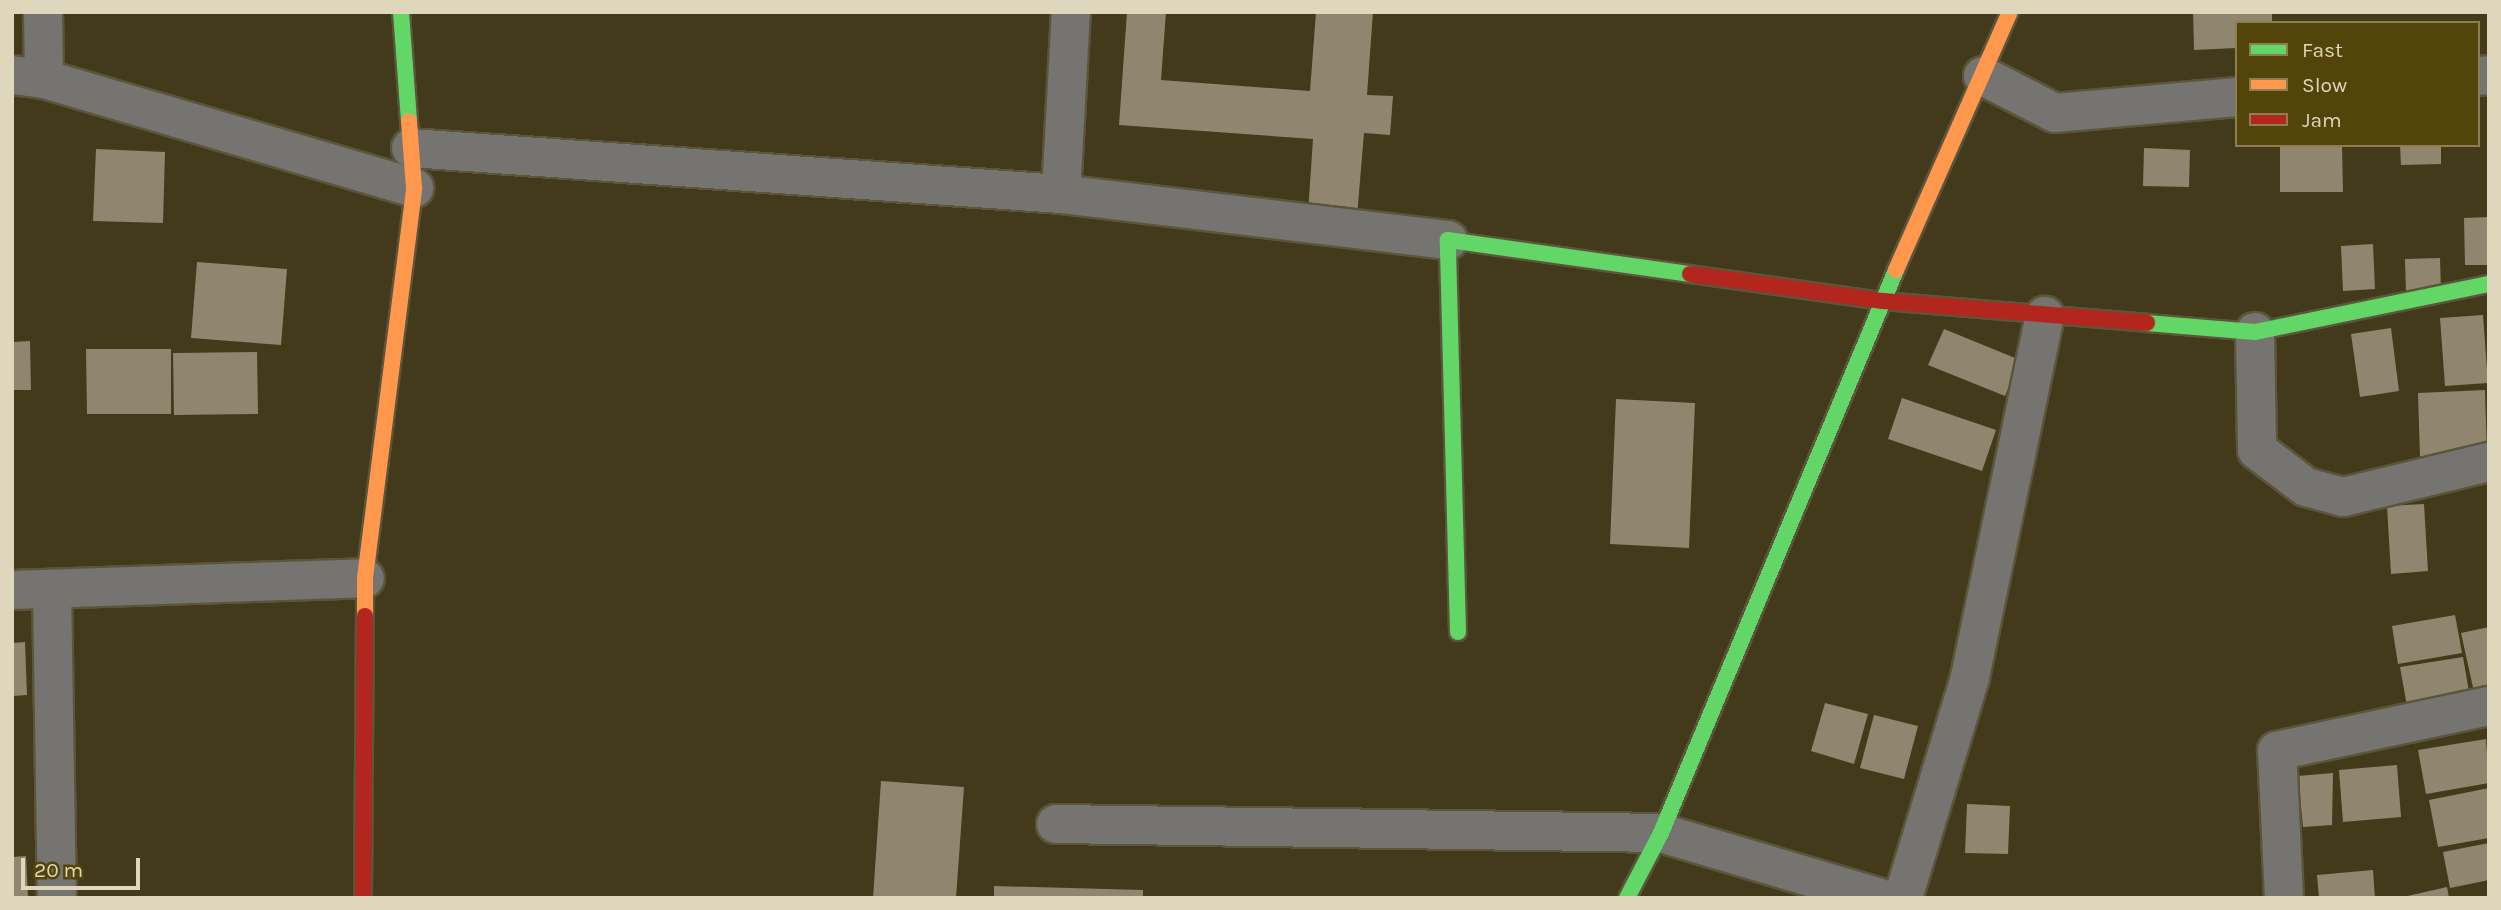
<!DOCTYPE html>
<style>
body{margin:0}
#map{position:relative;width:2501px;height:910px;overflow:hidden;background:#423a1b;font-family:Karla,sans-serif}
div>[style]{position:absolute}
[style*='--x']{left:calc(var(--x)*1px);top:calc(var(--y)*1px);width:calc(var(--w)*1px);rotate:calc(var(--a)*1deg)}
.building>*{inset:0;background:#90856e}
.roads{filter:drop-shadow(2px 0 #5b553b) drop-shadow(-2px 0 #5b553b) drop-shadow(0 2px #5b553b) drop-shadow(0 -2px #5b553b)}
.street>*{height:38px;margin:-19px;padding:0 19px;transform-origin:19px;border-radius:19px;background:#757470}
.fast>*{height:16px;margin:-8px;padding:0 8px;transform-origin:8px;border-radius:8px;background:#63d668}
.slow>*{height:16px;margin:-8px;padding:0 8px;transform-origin:8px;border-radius:8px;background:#ff974d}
.jam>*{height:16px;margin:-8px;padding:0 8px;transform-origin:8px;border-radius:8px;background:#b3261e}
span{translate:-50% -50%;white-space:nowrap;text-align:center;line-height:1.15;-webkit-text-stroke:7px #53450a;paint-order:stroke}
.frame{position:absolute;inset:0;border:14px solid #ded7bb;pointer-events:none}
.legend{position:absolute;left:2235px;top:21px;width:245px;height:126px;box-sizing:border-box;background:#53450a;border:2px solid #8b7f51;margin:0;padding:9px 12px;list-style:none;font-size:21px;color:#ded7bb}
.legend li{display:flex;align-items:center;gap:14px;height:35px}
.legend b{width:35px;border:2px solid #8b7f51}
.scale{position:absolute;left:21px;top:858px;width:119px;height:32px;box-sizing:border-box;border:4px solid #ded7bb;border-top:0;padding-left:9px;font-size:21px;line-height:24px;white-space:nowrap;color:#ded7bb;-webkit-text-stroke:5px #53450a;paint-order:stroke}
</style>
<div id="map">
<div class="building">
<div style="clip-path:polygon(1127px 12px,1166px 12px,1161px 80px,1310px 91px,1316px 12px,1373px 12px,1367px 95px,1393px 96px,1390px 135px,1364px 133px,1357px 217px,1308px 213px,1313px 139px,1119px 125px)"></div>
<div style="clip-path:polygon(2193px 12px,2272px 12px,2272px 23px,2237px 23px,2237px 48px,2194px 50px)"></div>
<div style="clip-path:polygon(2280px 145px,2342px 145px,2343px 192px,2280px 192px)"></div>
<div style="clip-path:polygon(2400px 145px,2441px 145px,2441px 164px,2401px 165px)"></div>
<div style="clip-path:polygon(2144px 148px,2190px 150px,2189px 187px,2143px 186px)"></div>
<div style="clip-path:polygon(96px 149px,165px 152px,163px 223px,93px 221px)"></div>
<div style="clip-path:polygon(2489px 217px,2489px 265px,2465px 265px,2464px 218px)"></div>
<div style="clip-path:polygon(2373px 244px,2375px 289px,2343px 291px,2341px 246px)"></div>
<div style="clip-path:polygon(2440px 258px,2441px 292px,2406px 293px,2405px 259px)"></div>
<div style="clip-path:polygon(197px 262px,287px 269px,281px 345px,191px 338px)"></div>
<div style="clip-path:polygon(2483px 315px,2488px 383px,2445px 386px,2440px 318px)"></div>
<div style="clip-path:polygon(2391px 328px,2399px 391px,2360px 397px,2351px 334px)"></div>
<div style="clip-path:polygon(1944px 329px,2020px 360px,2005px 396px,1928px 365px)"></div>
<div style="clip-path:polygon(30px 341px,31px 390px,12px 390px,12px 342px)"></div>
<div style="clip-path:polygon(86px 349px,171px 349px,171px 414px,87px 414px)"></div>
<div style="clip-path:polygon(257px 352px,258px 414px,174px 415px,173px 353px)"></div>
<div style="clip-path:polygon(2485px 390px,2487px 456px,2420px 458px,2418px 393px)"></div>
<div style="clip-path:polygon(1902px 398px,1996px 430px,1982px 471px,1888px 439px)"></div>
<div style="clip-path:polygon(1616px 399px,1695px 403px,1689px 548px,1610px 544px)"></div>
<div style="clip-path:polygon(2424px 504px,2428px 571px,2391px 574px,2387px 506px)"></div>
<div style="clip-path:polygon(2455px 615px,2462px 653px,2398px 664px,2392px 626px)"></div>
<div style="clip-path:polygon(2489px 627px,2489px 698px,2476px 701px,2461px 633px)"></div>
<div style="clip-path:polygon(25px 642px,27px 695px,12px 696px,12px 643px)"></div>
<div style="clip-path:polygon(2463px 657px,2471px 703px,2408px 712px,2400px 667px)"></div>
<div style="clip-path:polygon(1825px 703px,1868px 714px,1854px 764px,1811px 751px)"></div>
<div style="clip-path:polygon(1874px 715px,1918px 726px,1904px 779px,1860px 768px)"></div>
<div style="clip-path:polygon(2486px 739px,2489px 783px,2426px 794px,2418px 750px)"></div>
<div style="clip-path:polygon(2397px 765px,2401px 817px,2343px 822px,2339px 770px)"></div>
<div style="clip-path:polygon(2333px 773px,2332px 825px,2303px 827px,2298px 776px)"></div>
<div style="clip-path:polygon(881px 781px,964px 787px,956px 898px,873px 898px)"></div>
<div style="clip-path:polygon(2489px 788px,2489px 838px,2438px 847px,2429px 800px)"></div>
<div style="clip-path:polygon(1967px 804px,2010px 806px,2008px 854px,1965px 853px)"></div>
<div style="clip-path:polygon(2489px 843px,2489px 880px,2450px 888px,2443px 852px)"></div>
<div style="clip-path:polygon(26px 856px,28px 898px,12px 898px,12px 857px)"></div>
<div style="clip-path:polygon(2373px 870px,2375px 898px,2319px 898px,2317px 875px)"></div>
<div style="clip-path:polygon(994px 886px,1143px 890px,1143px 898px,994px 898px)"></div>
<div style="clip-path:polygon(2447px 887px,2449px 898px,2404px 898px,2403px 897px)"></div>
</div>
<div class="roads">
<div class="street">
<div style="--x:43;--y:12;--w:67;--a:89.1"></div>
<div style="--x:12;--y:75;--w:32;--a:7"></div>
<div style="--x:44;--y:79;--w:386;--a:16.4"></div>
<div style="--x:1983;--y:76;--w:81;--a:27.2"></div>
<div style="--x:2055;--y:113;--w:183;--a:-5"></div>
<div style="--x:2478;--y:76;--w:11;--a:-5"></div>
<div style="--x:411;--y:148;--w:652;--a:4.05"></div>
<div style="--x:1061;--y:194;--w:182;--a:-86.9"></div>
<div style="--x:1061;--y:194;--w:390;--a:6.8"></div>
<div style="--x:2255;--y:332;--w:118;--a:89"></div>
<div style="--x:2257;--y:450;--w:61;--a:37.1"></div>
<div style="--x:2306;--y:487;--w:38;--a:15"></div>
<div style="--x:2343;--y:497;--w:150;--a:-13.5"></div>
<div style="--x:52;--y:589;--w:309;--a:89.1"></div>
<div style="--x:12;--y:590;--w:353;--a:-1.9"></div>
<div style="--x:1056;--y:824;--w:605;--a:0.85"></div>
<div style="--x:1661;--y:833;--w:228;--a:16.5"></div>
<div style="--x:1903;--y:898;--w:231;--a:-73.1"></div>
<div style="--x:1970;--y:677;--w:369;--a:-78.3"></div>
<div style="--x:2284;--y:898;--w:147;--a:-92.7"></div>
<div style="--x:2277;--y:751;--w:217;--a:-12"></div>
</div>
<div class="fast">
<div style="--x:401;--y:12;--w:109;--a:85.8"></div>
<div style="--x:2147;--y:323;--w:108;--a:4.8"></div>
<div style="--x:2255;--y:332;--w:239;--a:-11.6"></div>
<div style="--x:1458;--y:632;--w:392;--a:-91.5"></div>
<div style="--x:1448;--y:240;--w:244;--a:8"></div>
<div style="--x:1627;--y:898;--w:73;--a:-62.4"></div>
<div style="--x:1661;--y:833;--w:610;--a:-67.34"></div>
</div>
<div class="slow">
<div style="--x:1896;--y:270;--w:282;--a:-66.2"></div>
<div style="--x:365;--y:616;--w:38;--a:-90"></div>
<div style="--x:365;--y:578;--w:393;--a:-82.8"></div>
<div style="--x:414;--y:188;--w:67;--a:-94.3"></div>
</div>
<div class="jam">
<div style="--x:1690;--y:274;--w:194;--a:8"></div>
<div style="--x:1882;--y:301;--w:266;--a:4.7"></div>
<div style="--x:363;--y:898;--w:282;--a:-89.6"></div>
</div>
</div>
<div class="frame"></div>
<ul class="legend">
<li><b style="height:9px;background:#63d668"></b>Fast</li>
<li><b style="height:9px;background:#ff974d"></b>Slow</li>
<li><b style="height:9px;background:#b3261e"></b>Jam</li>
</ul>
<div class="scale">20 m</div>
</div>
